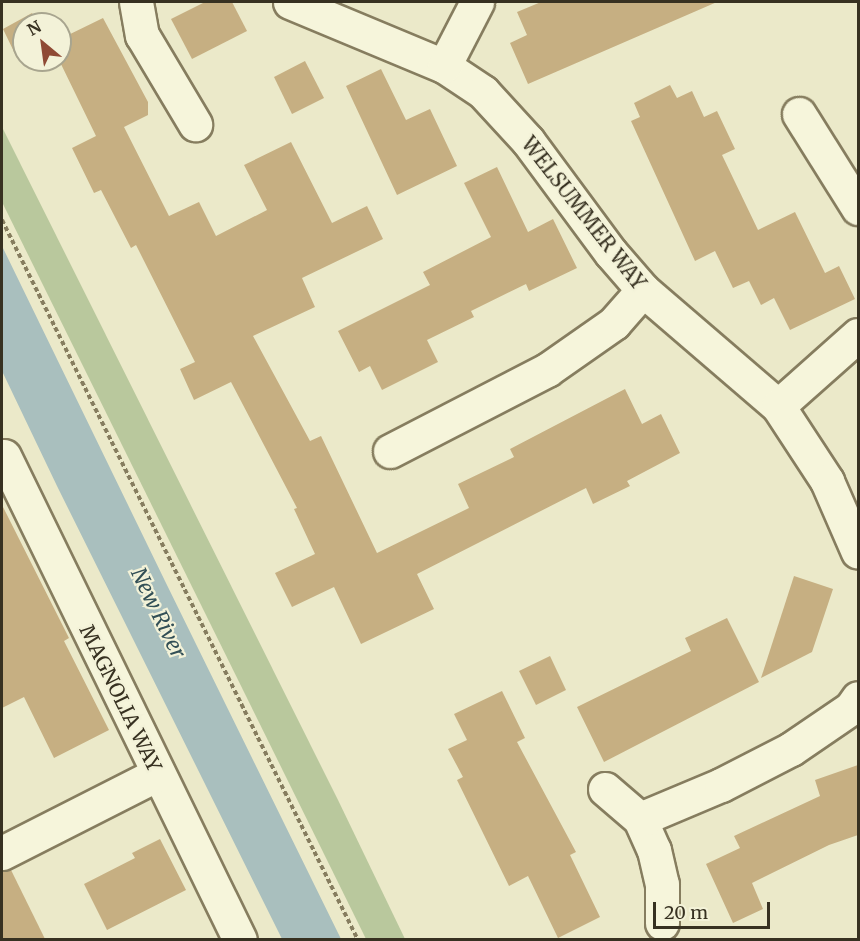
<!DOCTYPE html>
<style>
body{margin:0}
#map{position:relative;width:860px;height:941px;overflow:hidden;background:#ebe9c9;font-family:Merriweather,serif}
div>[style]{position:absolute}
[style*='--x']{left:calc(var(--x)*1px);top:calc(var(--y)*1px);width:calc(var(--w)*1px);rotate:calc(var(--a)*1deg)}
.green>*{inset:0;background:#b9c89d}
.water>*{inset:0;background:#a9bfbe}
.building>*{inset:0;background:#c6af82}
.path>*{height:4px;margin-top:-2px;transform-origin:0;background:repeating-linear-gradient(90deg,#867d5f 0 4.5px,transparent 0 7.5px)}
.roads{filter:drop-shadow(2px 0 #867d5f) drop-shadow(-2px 0 #867d5f) drop-shadow(0 2px #867d5f) drop-shadow(0 -2px #867d5f)}
.minor>*{height:33px;margin:-16.5px;padding:0 16.5px;transform-origin:16.5px;border-radius:16.5px;background:#f6f5db}
span{translate:-50% -50%;white-space:nowrap;text-align:center;line-height:1.15;-webkit-text-stroke:4.5px #f3f2d8;paint-order:stroke}
.street-label{font-size:20px;color:#373121}
.water-label{font-size:21px;color:#324f56;font-style:italic}
.frame{position:absolute;inset:0;border:3px solid #373121;pointer-events:none}
.north{position:absolute;left:12px;top:12px;width:60px;height:60px;box-sizing:border-box;background:#f3f2d8;border:2px solid #a8a58f;border-radius:50%;rotate:331deg;font-size:16px;font-weight:700;line-height:24px;text-align:center;color:#373121}
.north::after{content:'';display:block;margin:auto;width:21px;height:27px;background:#8f4a34;clip-path:polygon(50% 0,100% 100%,50% 72%,0 100%)}
.scale{position:absolute;left:653px;top:902px;width:117px;height:27px;box-sizing:border-box;border:3px solid #373121;border-top:0;padding-left:8px;font-size:18px;line-height:21px;white-space:nowrap;color:#373121;-webkit-text-stroke:4px #f3f2d8;paint-order:stroke}
</style>
<div id="map">
<div class="green">
<div style="clip-path:polygon(2px 127px,338px 800px,405px 939px,366px 939px,2px 202px)"></div>
</div>
<div class="water">
<div style="clip-path:polygon(2px 246px,165px 581px,341px 939px,282px 939px,57px 486px,2px 371px)"></div>
</div>
<div class="building">
<div style="clip-path:polygon(205px 2px,232px 2px,247px 31px,192px 59px,171px 19px)"></div>
<div style="clip-path:polygon(541px 2px,717px 2px,528px 84px,510px 43px,527px 35px,517px 12px)"></div>
<div style="clip-path:polygon(32px 13px,38px 24px,24px 24px,24px 55px,17px 58px,3px 29px)"></div>
<div style="clip-path:polygon(103px 18px,148px 102px,148px 115px,124px 127px,169px 216px,199px 202px,216px 236px,267px 210px,244px 165px,291px 142px,332px 223px,367px 206px,383px 239px,302px 278px,315px 307px,253px 336px,310px 441px,321px 436px,377px 553px,469px 508px,458px 484px,514px 457px,510px 449px,625px 389px,642px 424px,661px 414px,680px 453px,627px 481px,630px 486px,593px 504px,586px 488px,417px 574px,434px 609px,361px 644px,334px 587px,292px 607px,275px 573px,315px 554px,294px 509px,297px 508px,231px 382px,194px 400px,180px 369px,195px 362px,136px 245px,131px 248px,101px 190px,94px 193px,72px 148px,96px 136px,59px 60px,60px 39px)"></div>
<div style="clip-path:polygon(305px 61px,324px 98px,292px 114px,274px 77px)"></div>
<div style="clip-path:polygon(381px 69px,406px 120px,430px 109px,457px 166px,397px 195px,346px 86px)"></div>
<div style="clip-path:polygon(670px 85px,677px 98px,692px 91px,704px 117px,717px 111px,735px 149px,722px 155px,758px 230px,795px 212px,825px 273px,839px 266px,855px 299px,790px 330px,774px 298px,761px 305px,749px 281px,733px 288px,715px 251px,695px 261px,631px 121px,640px 117px,634px 103px)"></div>
<div style="clip-path:polygon(497px 167px,528px 232px,553px 219px,577px 268px,529px 291px,526px 284px,471px 311px,474px 317px,427px 340px,438px 362px,382px 390px,370px 366px,359px 372px,338px 331px,430px 285px,423px 272px,491px 237px,464px 183px)"></div>
<div style="clip-path:polygon(2px 505px,69px 638px,64px 641px,109px 730px,54px 758px,24px 697px,2px 708px)"></div>
<div style="clip-path:polygon(794px 576px,833px 589px,812px 652px,761px 678px)"></div>
<div style="clip-path:polygon(727px 618px,759px 682px,604px 762px,577px 707px,691px 651px,685px 638px)"></div>
<div style="clip-path:polygon(550px 656px,566px 690px,536px 705px,519px 671px)"></div>
<div style="clip-path:polygon(502px 691px,525px 738px,517px 742px,576px 852px,570px 855px,600px 917px,558px 938px,528px 876px,509px 886px,457px 780px,463px 777px,448px 749px,467px 740px,454px 714px)"></div>
<div style="clip-path:polygon(858px 765px,858px 835px,829px 845px,752px 883px,763px 909px,733px 923px,706px 864px,740px 848px,734px 836px,820px 796px,815px 780px)"></div>
<div style="clip-path:polygon(160px 839px,186px 890px,107px 930px,84px 884px,135px 858px,132px 853px)"></div>
<div style="clip-path:polygon(11px 870px,45px 939px,2px 939px,2px 872px)"></div>
</div>
<div class="path">
<div style="--x:2;--y:220;--w:803;--a:63.69"></div>
</div>
<div class="roads">
<div class="minor">
<div style="--x:136;--y:2;--w:34;--a:80"></div>
<div style="--x:142;--y:35;--w:104;--a:59.2"></div>
<div style="--x:290;--y:2;--w:167;--a:22.6"></div>
<div style="--x:444;--y:66;--w:47;--a:33.7"></div>
<div style="--x:483;--y:92;--w:67;--a:47.4"></div>
<div style="--x:528;--y:141;--w:139;--a:53.5"></div>
<div style="--x:611;--y:253;--w:49;--a:49.1"></div>
<div style="--x:643;--y:290;--w:178;--a:40.7"></div>
<div style="--x:778;--y:406;--w:90;--a:56.8"></div>
<div style="--x:827;--y:481;--w:77;--a:66.4"></div>
<div style="--x:444;--y:66;--w:72;--a:-62.7"></div>
<div style="--x:799;--y:114;--w:111;--a:57.9"></div>
<div style="--x:778;--y:406;--w:107;--a:-41.6"></div>
<div style="--x:390;--y:451;--w:177;--a:-27.3"></div>
<div style="--x:547;--y:370;--w:82;--a:-35"></div>
<div style="--x:614;--y:323;--w:44;--a:-48.7"></div>
<div style="--x:4;--y:456;--w:538;--a:64.01"></div>
<div style="--x:605;--y:789;--w:46;--a:40.6"></div>
<div style="--x:640;--y:819;--w:34;--a:66"></div>
<div style="--x:654;--y:850;--w:35;--a:77"></div>
<div style="--x:662;--y:884;--w:39;--a:90"></div>
<div style="--x:640;--y:819;--w:88;--a:-22.8"></div>
<div style="--x:721;--y:785;--w:79;--a:-27.2"></div>
<div style="--x:791;--y:749;--w:73;--a:-34.3"></div>
<div style="--x:851;--y:708;--w:12;--a:-55"></div>
<div style="--x:2;--y:853;--w:175;--a:-26.9"></div>
</div>
</div>
<div class="street-label">
<span style="left:584px;top:213px;rotate:52deg">WELSUMMER WAY</span>
<span style="left:121px;top:698px;rotate:64deg">MAGNOLIA WAY</span>
</div>
<div class="water-label">
<span style="left:158px;top:613px;rotate:64deg">New River</span>
</div>
<div class="frame"></div>
<div class="north">N</div>
<div class="scale">20 m</div>
</div>
